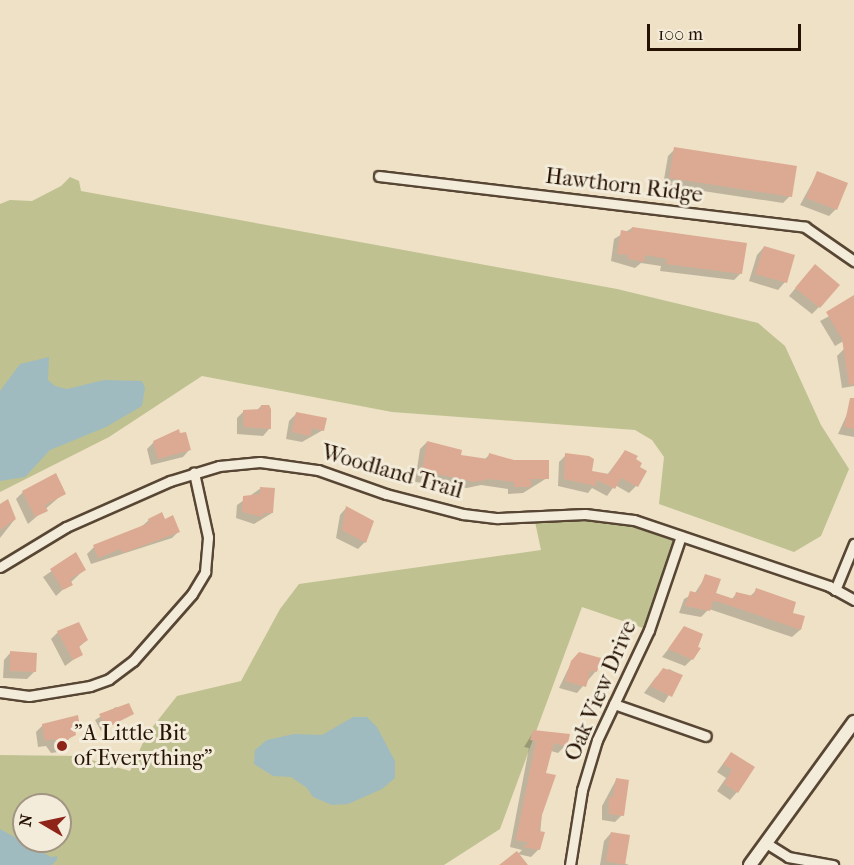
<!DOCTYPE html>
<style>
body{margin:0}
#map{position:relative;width:854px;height:865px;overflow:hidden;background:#eee1c6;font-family:"IM FELL French Canon",serif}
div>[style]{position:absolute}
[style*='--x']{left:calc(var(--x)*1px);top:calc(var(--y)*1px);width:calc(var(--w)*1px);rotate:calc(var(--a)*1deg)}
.green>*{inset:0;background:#bfc191}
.water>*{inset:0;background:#9fbbbf}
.shadow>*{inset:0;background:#0003}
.building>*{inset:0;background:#dcaa93}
.roads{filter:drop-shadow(2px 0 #584634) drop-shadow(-2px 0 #584634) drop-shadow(0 2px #584634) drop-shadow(0 -2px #584634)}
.minor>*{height:9px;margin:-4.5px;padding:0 4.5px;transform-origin:4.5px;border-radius:4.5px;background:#f4ecda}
.secondary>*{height:12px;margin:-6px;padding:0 6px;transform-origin:6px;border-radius:6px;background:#f4ecda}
.dots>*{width:16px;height:16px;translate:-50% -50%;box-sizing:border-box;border:3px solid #f4ecda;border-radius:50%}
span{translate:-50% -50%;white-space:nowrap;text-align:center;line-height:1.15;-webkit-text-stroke:6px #f4ecda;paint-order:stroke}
.street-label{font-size:22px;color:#261203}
.poi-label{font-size:22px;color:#261203}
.left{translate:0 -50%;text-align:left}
.north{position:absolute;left:12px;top:793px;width:60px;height:60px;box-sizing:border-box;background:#f4ecda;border:2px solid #a29584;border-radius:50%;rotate:279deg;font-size:16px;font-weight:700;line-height:24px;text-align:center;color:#261203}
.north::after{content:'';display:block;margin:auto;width:21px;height:27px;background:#8f2418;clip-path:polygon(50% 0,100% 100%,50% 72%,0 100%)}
.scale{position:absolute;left:647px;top:24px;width:154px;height:27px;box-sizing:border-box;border:3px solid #261203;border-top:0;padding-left:8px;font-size:18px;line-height:21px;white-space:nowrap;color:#261203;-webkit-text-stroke:4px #f4ecda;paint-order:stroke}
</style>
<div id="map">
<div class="green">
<div style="clip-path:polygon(70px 177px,79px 181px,81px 191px,617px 289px,758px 323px,785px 346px,821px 425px,849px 469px,821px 536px,794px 552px,659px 504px,664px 457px,652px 440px,635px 430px,392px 412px,202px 376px,109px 437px,0 492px,0 204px,10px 200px,32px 201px,61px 186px)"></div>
<div style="clip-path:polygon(evenodd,534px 517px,618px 517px,681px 536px,649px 630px,582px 607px,500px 829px,444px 865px,0 865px,0 755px,78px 756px,130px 771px,147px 734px,177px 696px,241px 681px,280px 609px,299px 584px,541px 550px,534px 517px,24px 805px,60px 805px,60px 841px,24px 841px,24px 805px)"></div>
</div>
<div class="water">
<div style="clip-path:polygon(49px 357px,48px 380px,55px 386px,67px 389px,104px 380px,142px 381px,145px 388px,142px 406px,106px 427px,50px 450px,25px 477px,0 481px,0 391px,20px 364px)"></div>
<div style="clip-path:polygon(353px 717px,367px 717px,377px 727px,395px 761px,395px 778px,382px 789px,348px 804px,332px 805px,313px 797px,307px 788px,291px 777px,273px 776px,254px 764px,255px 750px,267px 740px,294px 734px,322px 735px)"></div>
<div style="clip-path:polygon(0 829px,51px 857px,57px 856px,57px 860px,52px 865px,0 865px)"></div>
</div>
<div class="shadow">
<div style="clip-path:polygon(675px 149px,790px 196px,783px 203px,663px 185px,668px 156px)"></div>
<div style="clip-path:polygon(818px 172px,836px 209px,829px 216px,800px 205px)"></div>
<div style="clip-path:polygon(632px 228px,741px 273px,734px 280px,660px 271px,661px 266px,641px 263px,635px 268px,611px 261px,614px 239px)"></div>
<div style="clip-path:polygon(764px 247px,785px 282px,778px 290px,749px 281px,757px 255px)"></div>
<div style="clip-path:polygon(808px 273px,819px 307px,812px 314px,789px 296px)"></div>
<div style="clip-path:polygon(854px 303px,854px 335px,835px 346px,820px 321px)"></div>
<div style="clip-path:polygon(854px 347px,854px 386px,842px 388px,837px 356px,844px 349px)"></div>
<div style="clip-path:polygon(854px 399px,854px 437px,838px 434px)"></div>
<div style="clip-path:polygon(261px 406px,270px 428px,263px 436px,237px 434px,237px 418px,244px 411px,256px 411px)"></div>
<div style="clip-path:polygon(296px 414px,323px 430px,302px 442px,286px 439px,289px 421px)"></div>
<div style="clip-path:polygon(154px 442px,190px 449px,183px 457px,151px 465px,147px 449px)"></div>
<div style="clip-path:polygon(427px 442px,459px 457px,484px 460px,489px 455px,547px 478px,523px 493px,508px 494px,508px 489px,481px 485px,467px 488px,415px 482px,420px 449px)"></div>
<div style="clip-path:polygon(625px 451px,636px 486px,629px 493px,615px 485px,607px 496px,592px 488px,588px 493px,558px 486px,559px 462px,566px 455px,590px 473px,607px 475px)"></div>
<div style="clip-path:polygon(261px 488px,272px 513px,254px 524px,236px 518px,237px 505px)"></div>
<div style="clip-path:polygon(23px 492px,64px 493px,28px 524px,16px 499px)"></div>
<div style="clip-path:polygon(0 506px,15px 519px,0 538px)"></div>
<div style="clip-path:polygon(346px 508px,372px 522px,365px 542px,358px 549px,336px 538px,340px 515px)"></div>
<div style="clip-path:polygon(149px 520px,164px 521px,179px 531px,172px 538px,91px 564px,87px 554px,94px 547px,141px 527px)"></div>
<div style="clip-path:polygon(76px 554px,84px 570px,56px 596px,43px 577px)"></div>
<div style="clip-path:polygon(706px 576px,714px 594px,731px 600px,736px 594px,749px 597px,757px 590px,791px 614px,803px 617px,800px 630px,792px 637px,709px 609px,701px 617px,679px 613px,684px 599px,695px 593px)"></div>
<div style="clip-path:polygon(685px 628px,692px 659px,685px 666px,662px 657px)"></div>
<div style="clip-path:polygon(58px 632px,87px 640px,79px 647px,81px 654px,65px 666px,51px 639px)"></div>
<div style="clip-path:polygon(11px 652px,34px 672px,27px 679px,3px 678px,4px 660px)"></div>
<div style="clip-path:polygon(572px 661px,596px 671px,577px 693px,559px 688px)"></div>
<div style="clip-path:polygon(669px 669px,681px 675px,664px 703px,644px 693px,656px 677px)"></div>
<div style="clip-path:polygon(116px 707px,132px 714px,101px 731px,95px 720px)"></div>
<div style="clip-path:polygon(43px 725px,79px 727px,58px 752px,51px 753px,46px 746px,38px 747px,36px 732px)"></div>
<div style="clip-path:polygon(534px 731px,565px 746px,558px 753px,551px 751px,545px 774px,539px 849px,531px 857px,518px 854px,522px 850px,510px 847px,529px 748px,524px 747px)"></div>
<div style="clip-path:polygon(731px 753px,737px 792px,730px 800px,717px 791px,726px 778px,717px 772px)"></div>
<div style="clip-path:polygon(616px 780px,622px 815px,615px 822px,602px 820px,602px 806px)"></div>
<div style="clip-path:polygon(611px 833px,624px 863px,629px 865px,600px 865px,604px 841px)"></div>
</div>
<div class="building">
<div style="clip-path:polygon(674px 147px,797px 166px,792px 197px,669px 178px)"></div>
<div style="clip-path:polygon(817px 171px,848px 183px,837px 210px,806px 198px)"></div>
<div style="clip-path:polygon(632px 227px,747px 243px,742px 274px,666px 264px,667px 259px,645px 255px,644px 262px,628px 259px,628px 255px,617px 254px,621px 230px,631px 232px)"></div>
<div style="clip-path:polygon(764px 246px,795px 255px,787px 283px,755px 274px)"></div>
<div style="clip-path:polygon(815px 264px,840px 285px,820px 308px,795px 288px)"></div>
<div style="clip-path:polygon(854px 295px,854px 384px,849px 385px,842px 339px,826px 312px)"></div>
<div style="clip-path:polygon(850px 398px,854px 398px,854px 429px,844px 427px)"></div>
<div style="clip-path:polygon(261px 405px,269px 405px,271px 409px,271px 429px,244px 427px,243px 410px,261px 409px)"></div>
<div style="clip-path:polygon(296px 412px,327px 418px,324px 431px,312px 428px,310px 436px,292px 432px)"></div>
<div style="clip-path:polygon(179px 429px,180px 433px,186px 432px,191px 450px,158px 459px,153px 441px)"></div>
<div style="clip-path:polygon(427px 441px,462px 450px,461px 455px,488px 459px,489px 453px,514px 460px,549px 460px,549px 479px,531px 479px,531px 487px,514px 487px,514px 482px,489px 479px,475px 482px,437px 474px,436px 478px,421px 476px)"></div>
<div style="clip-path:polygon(625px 450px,638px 456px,636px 459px,642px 463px,640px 467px,647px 471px,638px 487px,621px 478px,615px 489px,597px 480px,596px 486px,564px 479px,565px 453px,589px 456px,594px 459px,592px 471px,609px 474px)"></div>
<div style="clip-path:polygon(56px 473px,66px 494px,45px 505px,48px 511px,35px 517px,22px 491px)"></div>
<div style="clip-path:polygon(260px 487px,275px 488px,273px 513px,263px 513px,263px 517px,242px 512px,243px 496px,260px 494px)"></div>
<div style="clip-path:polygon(8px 499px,16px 519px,0 530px,0 504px)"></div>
<div style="clip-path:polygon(346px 506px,374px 521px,366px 543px,342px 530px)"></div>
<div style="clip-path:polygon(162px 512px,165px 519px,173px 515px,180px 532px,123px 553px,121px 549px,98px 558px,93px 545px,149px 523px,148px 519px)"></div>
<div style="clip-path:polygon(76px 552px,86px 570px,70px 579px,73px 585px,63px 590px,50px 569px)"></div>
<div style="clip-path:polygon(705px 574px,721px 579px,716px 593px,734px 599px,736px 592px,753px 596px,756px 588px,796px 602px,793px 613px,805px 616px,801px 630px,719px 602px,713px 601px,710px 611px,685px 606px,690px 591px,698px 593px)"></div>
<div style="clip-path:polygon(79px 622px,88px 640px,79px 646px,83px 655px,73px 660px,57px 631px)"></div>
<div style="clip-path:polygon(684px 626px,703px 634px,698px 647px,701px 648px,693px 660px,668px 649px)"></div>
<div style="clip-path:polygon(10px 651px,37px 653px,36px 672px,10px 671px)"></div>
<div style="clip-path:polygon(579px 652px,601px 658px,597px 672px,591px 670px,586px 687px,565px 681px,571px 661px)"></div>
<div style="clip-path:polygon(663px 668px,683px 675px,672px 697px,650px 686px)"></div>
<div style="clip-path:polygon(129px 703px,134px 714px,106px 728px,99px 714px)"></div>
<div style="clip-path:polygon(78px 715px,80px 728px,75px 729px,76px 735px,66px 740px,67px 746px,58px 747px,54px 739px,45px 741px,42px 724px)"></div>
<div style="clip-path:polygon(533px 730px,570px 734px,567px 747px,554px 743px,546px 773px,556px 775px,542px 815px,539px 831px,545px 832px,540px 850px,523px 847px,529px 843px,516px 840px,536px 741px,530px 740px)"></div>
<div style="clip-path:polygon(731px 752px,755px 767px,738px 793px,724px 784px,732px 770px,723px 764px)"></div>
<div style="clip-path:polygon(616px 778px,629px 780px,624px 816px,609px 814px,609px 797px,613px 797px)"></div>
<div style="clip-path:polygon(611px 832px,630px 835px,625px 865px,606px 861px)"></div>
<div style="clip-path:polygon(517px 851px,528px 865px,499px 865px)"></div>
</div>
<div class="roads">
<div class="minor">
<div style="--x:379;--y:176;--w:429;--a:6.8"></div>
<div style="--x:805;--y:227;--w:60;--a:34.8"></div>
<div style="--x:0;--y:567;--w:77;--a:-31.2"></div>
<div style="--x:66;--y:527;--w:114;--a:-23.9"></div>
<div style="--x:170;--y:481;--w:51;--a:-17"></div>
<div style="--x:219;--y:466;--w:41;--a:-5.6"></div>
<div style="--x:260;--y:462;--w:59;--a:7.9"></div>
<div style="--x:318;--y:470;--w:72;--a:19.4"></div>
<div style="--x:386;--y:494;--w:80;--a:14.6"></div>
<div style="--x:463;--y:514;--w:35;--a:7"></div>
<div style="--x:498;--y:518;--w:87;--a:-2.6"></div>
<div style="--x:585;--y:514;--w:49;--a:7"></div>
<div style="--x:634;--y:520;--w:206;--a:18.7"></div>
<div style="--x:829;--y:586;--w:29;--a:29"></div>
<div style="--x:835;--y:590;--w:50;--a:-67.6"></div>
<div style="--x:0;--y:692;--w:29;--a:8"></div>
<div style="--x:29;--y:696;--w:62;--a:-9.3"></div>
<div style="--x:90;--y:686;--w:20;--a:-20"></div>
<div style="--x:109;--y:679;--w:30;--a:-37"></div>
<div style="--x:133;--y:661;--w:89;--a:-48.6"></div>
<div style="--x:192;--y:594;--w:26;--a:-59"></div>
<div style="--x:205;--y:572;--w:35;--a:-85"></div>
<div style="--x:208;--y:537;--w:66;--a:-102.3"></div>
<div style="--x:614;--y:704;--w:97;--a:19.2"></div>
<div style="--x:766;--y:843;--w:26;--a:32"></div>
<div style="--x:788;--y:857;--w:46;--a:10.1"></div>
<div style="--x:570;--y:865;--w:76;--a:-80.9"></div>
<div style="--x:582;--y:790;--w:52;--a:-73.3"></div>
<div style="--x:597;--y:740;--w:122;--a:-64.7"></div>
<div style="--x:649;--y:630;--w:99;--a:-71.2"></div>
</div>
<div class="secondary">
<div style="--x:750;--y:865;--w:177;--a:-54"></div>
</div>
</div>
<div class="dots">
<div style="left:62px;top:746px;background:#8f2418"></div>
</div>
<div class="street-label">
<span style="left:624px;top:186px;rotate:7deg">Hawthorn Ridge</span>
<span style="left:392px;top:472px;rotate:16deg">Woodland Trail</span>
<span style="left:601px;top:691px;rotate:-67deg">Oak View Drive</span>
</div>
<div class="poi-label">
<span class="left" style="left:74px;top:746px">"A Little Bit<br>of Everything"</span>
</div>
<div class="north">N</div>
<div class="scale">100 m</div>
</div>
